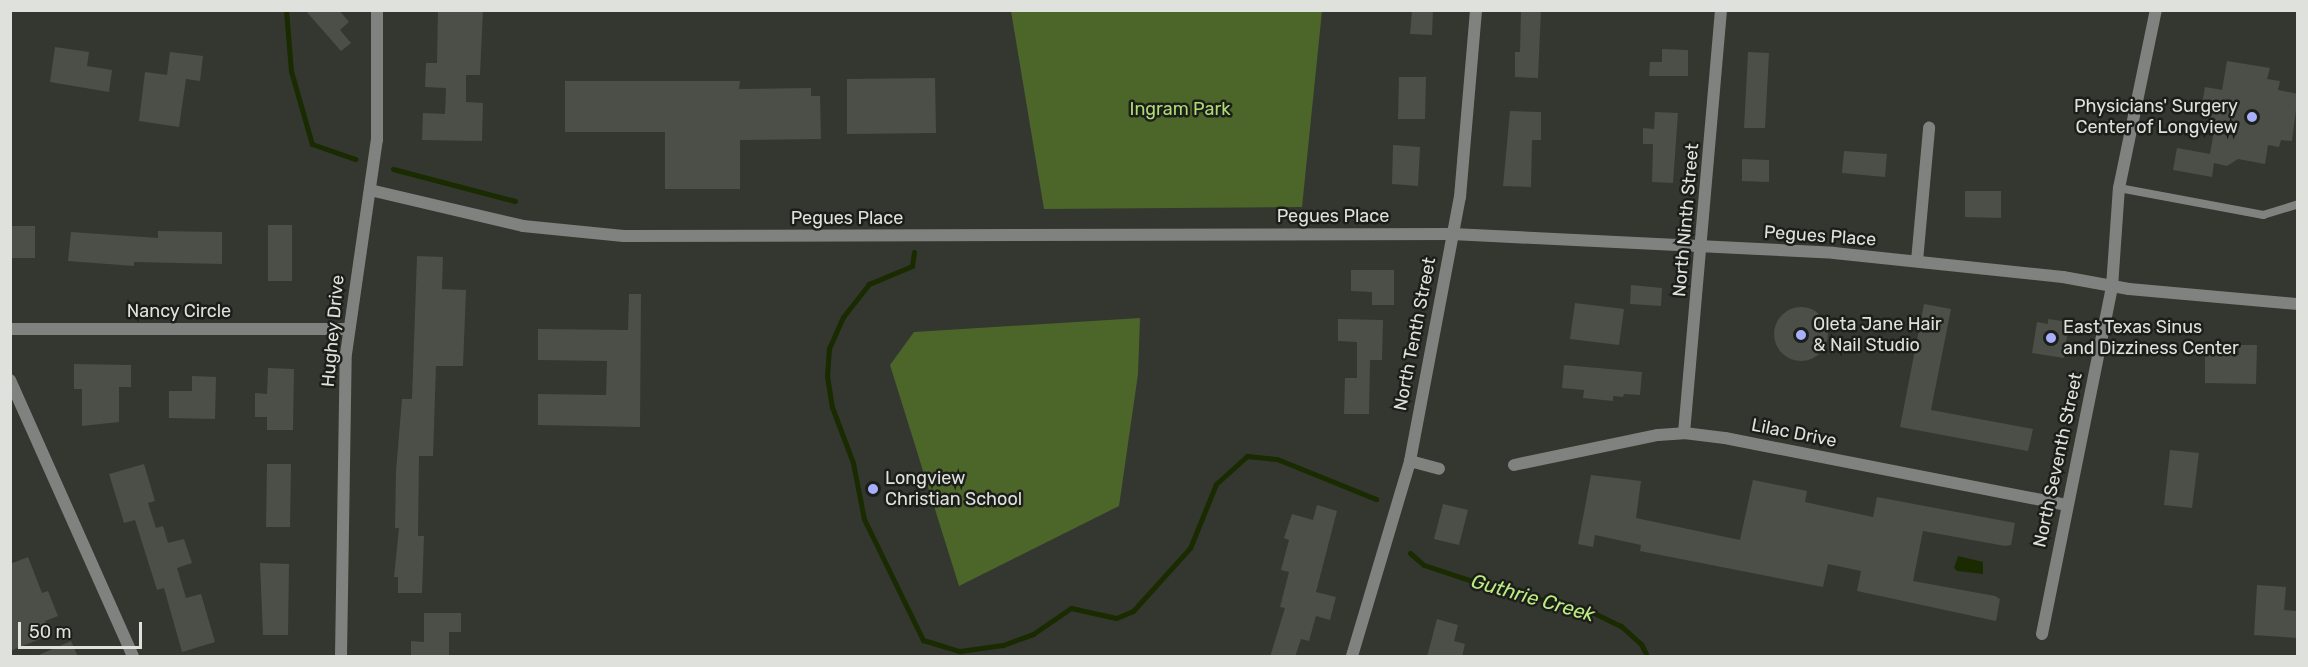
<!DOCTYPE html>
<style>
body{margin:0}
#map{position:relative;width:2308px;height:667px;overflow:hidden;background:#333730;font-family:Rubik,sans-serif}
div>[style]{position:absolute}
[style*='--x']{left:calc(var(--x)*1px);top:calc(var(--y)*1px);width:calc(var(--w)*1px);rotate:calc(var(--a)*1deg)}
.green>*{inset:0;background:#4c662a}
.water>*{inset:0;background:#1a2a01}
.stream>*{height:5px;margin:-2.5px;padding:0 2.5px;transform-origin:2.5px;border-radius:2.5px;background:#1a2a01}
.building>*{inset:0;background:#4b4f47}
.round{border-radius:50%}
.lane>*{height:8px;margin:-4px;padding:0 4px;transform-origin:4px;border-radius:4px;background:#80827f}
.street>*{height:12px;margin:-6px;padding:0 6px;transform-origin:6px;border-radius:6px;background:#80827f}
.dots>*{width:16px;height:16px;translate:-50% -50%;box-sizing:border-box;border:3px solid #1c1e1a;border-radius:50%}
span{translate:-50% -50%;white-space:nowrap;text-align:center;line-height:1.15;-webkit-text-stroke:5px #1c1e1a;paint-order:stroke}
.poi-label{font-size:18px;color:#dfe1dc}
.right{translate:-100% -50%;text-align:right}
.left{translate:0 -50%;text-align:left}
.park-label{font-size:18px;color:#afdd74}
.street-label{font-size:18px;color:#dfe1dc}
.water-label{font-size:20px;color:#beed84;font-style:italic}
.frame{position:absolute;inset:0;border:12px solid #dfe1dc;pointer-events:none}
.scale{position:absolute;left:18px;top:622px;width:124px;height:27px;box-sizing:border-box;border:3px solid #dfe1dc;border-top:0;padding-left:8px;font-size:18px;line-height:21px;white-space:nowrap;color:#dfe1dc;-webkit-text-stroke:4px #1c1e1a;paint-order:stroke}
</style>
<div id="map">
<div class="green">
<div style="clip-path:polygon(1011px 11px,1322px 11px,1302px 207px,1044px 209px)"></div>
<div style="clip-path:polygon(1140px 318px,1138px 374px,1119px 506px,959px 586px,890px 365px,914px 332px)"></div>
</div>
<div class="water">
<div style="clip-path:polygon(1958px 556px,1983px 562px,1983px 574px,1957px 571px,1954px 568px)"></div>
</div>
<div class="stream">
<div style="--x:286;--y:10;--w:61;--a:85.3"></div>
<div style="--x:291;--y:71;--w:76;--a:74"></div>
<div style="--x:312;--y:144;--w:46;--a:19.2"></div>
<div style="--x:393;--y:169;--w:126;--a:14.7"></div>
<div style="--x:914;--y:252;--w:14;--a:98"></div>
<div style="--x:912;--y:266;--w:47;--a:157.3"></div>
<div style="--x:869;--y:284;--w:42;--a:128.2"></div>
<div style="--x:843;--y:317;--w:34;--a:114"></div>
<div style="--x:829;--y:348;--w:28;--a:94"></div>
<div style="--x:827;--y:376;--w:31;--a:81"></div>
<div style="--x:832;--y:407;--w:60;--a:69.4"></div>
<div style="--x:853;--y:463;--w:57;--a:78.9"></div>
<div style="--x:864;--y:519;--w:135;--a:64"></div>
<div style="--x:923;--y:640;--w:39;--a:17"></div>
<div style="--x:960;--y:651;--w:43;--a:-7.9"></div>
<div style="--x:1003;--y:645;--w:32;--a:-20"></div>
<div style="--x:1033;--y:634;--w:46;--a:-34.4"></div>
<div style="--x:1071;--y:608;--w:46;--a:12.5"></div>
<div style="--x:1116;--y:618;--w:18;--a:-22"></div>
<div style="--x:1133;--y:611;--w:85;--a:-47.9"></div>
<div style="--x:1190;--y:548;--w:69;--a:-67.9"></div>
<div style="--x:1216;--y:484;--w:42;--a:-42.1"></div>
<div style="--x:1247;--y:456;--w:30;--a:6"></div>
<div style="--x:1277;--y:459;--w:107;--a:22"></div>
<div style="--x:1410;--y:553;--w:18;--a:41"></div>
<div style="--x:1424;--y:565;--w:57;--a:18.4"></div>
<div style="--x:1478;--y:583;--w:120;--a:14.5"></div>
<div style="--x:1594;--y:613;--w:30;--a:26"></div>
<div style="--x:1621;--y:626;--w:27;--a:42"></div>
<div style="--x:1641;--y:644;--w:13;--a:63"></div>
</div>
<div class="building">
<div style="clip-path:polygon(305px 10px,339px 10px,349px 22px,340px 30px,351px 43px,341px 51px)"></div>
<div style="clip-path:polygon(438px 10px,483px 10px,480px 75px,466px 75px,466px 102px,483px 103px,482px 141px,422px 140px,423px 113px,445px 114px,446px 88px,425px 87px,426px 63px,437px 63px)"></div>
<div style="clip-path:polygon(1412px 10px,1433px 10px,1432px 35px,1410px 34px)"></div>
<div style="clip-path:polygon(1521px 10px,1541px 10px,1538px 78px,1515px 77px,1515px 52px,1520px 52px)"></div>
<div style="clip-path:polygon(55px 47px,89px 52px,87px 66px,112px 70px,109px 92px,50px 82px)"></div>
<div style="clip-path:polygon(1662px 49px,1688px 50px,1688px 76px,1649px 76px,1650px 62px,1662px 62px)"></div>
<div style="clip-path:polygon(170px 52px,203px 56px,200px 81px,186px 79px,179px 127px,139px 121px,145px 72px,167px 75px)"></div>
<div style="clip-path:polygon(1748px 52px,1769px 53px,1765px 128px,1744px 128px)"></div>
<div style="clip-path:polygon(2227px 61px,2270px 68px,2267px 79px,2280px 81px,2278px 90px,2298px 94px,2292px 141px,2281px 140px,2279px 147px,2268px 145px,2265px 164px,2238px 159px,2227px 166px,2214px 163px,2212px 177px,2173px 170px,2177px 148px,2210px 154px,2216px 119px,2200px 116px,2205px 87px,2222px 90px)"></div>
<div style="clip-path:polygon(1399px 77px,1426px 77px,1425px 119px,1398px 119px)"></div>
<div style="clip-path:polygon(935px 78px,936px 133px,847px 134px,847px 79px)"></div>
<div style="clip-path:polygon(565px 81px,740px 81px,739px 89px,811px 88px,811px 96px,820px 96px,821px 139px,740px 140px,740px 189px,665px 189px,665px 132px,565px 132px)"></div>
<div style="clip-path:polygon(1510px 111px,1541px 112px,1541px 140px,1532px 140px,1531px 187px,1503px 186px)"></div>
<div style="clip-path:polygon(1655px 112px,1678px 113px,1673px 183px,1652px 182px,1653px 144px,1643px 144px,1643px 128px,1654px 129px)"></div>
<div style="clip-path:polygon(1393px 145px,1420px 147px,1418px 186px,1392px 184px)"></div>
<div style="clip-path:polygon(1844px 151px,1887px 154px,1885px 177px,1842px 173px)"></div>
<div style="clip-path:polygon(1742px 159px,1769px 160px,1769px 182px,1742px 181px)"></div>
<div style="clip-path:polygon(1965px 191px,2001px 191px,2001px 218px,1965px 217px)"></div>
<div style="clip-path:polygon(268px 225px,292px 225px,292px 281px,268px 281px)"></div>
<div style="clip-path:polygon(10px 226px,35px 226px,35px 258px,10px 258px)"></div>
<div style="clip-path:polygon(158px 231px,222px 232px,222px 264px,134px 262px,134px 266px,68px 261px,71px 232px,158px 238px)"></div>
<div style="clip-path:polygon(417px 256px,443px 257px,442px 289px,466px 290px,463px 366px,436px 366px,433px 456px,419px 456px,418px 536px,424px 536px,422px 593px,398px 593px,398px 577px,394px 577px,399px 528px,395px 528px,396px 471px,402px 399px,412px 399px)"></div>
<div style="clip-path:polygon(1351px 270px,1394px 270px,1394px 305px,1372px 305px,1372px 292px,1351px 291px)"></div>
<div style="clip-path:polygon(1631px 285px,1662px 288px,1661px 306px,1630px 304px)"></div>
<div style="clip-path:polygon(629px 294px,641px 294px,640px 427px,538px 425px,538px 394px,606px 395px,607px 361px,538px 360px,538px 329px,628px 330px)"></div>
<div style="clip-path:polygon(1575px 303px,1624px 309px,1619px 345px,1570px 339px)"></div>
<div style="clip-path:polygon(1924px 304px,1951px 309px,1931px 410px,2033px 429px,2028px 451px,1900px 427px)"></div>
<div class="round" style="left:1774px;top:307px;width:54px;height:54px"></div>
<div style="clip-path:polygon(1338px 319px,1383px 320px,1382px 360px,1370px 360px,1369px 414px,1344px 414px,1345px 378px,1357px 378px,1357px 342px,1338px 341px)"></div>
<div style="clip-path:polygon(2048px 319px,2069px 322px,2064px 358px,2032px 353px,2037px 322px,2048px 324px)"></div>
<div style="clip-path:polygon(2239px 345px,2257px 345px,2256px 384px,2205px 383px,2205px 354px,2239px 355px)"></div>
<div style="clip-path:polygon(74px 364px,131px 365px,131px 387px,119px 387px,119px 422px,82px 426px,82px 389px,74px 389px)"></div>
<div style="clip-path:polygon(1564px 365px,1642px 372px,1640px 395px,1624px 394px,1623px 397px,1613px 396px,1613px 401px,1583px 398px,1584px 390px,1562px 388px)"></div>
<div style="clip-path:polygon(268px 368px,294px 369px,293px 430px,267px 430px,267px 417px,255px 417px,255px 393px,267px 394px)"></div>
<div style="clip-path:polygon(192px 376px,216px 377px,215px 419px,169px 418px,169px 391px,192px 391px)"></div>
<div style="clip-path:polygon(2170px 450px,2199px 453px,2192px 508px,2164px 505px)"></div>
<div style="clip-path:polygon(144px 464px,155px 501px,148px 503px,156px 528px,163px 526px,168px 543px,184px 539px,192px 563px,177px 568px,186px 598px,201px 594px,215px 642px,182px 652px,164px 588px,157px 590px,135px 520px,124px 523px,109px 474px)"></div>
<div style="clip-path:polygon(267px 464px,291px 464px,290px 527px,266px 527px)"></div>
<div style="clip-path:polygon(1591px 475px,1641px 481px,1636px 518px,1740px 540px,1753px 480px,1807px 491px,1805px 502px,1873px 517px,1877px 497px,2015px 523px,2011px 545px,2005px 546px,1923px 531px,1913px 581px,1995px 596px,2000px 599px,1996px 621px,1857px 591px,1861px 571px,1828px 564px,1823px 587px,1640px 551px,1641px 545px,1595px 535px,1593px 547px,1578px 544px)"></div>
<div style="clip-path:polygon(1443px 504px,1468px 510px,1459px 545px,1434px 539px)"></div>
<div style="clip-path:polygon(1317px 505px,1337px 511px,1316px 592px,1336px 597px,1330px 620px,1316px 616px,1309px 641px,1301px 639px,1295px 657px,1270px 657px,1285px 608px,1280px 607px,1289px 572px,1281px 570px,1289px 540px,1284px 538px,1292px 514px,1313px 520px)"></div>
<div style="clip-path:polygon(28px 557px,42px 593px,48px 591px,58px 616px,45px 621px,50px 635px,10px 651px,10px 564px)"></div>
<div style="clip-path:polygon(260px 563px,289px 564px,288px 635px,263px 635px)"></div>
<div style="clip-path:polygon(2257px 585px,2286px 587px,2284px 610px,2298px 611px,2298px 638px,2254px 635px)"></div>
<div style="clip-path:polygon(424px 613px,461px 613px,461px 632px,449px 632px,449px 657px,411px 657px,411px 641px,424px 642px)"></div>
<div style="clip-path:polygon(1437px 619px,1458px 625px,1454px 641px,1465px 644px,1462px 657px,1427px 657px)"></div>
<div style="clip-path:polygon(71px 641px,78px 657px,34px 657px)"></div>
</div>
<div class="lane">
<div style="--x:2119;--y:188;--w:147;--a:10.6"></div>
<div style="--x:2263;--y:215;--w:37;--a:-17"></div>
</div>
<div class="street">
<div style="--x:370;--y:190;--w:157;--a:13.2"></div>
<div style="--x:523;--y:226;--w:101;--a:5.7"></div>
<div style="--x:624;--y:236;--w:828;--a:-0.14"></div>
<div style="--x:1452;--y:234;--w:382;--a:2.8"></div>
<div style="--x:1834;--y:253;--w:230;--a:6"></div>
<div style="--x:2063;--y:277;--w:67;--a:10.3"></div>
<div style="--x:2129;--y:289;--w:170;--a:5.1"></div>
<div style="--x:1917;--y:261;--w:134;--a:-84.8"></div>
<div style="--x:10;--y:329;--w:338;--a:0"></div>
<div style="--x:10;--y:380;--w:302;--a:66"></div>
<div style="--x:1684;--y:433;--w:425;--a:-85"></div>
<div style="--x:1410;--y:461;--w:30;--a:15"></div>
<div style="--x:1514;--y:465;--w:147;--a:-11.8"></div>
<div style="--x:1658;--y:435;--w:26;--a:-4"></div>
<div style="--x:1684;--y:433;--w:41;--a:7"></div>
<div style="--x:1725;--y:438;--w:349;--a:11.1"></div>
<div style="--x:2042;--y:634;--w:354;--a:-78.6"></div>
<div style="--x:2112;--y:287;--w:99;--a:-86"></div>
<div style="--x:2119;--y:188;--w:182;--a:-78.3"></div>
<div style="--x:341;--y:656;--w:302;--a:-89.1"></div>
<div style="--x:346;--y:354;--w:216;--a:-81.8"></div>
<div style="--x:377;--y:140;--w:130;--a:-90"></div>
<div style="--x:1352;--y:656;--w:203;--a:-73.4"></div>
<div style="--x:1410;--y:461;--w:269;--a:-79.3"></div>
<div style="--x:1460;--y:197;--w:188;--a:-85.1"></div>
</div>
<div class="dots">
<div style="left:2252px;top:117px;background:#a8b0fc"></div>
<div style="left:1801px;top:335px;background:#a8b0fc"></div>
<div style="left:2051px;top:338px;background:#a8b0fc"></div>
<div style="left:873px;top:489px;background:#a8b0fc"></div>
</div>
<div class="poi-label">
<span class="right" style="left:2238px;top:117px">Physicians' Surgery<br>Center of Longview</span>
<span class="left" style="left:1813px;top:335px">Oleta Jane Hair<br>&amp; Nail Studio</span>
<span class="left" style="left:2063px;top:338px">East Texas Sinus<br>and Dizziness Center</span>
<span class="left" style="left:885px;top:489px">Longview<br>Christian School</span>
</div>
<div class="park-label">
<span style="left:1180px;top:109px">Ingram Park</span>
</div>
<div class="street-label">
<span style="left:1333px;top:216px">Pegues Place</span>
<span style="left:847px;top:218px">Pegues Place</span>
<span style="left:1686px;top:220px;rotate:-85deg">North Ninth Street</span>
<span style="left:1820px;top:236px;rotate:4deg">Pegues Place</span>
<span style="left:179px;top:311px">Nancy Circle</span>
<span style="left:333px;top:331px;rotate:-85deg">Hughey Drive</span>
<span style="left:1415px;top:334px;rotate:-79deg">North Tenth Street</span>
<span style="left:1794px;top:433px;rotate:11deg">Lilac Drive</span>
<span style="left:2058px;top:460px;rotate:-78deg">North Seventh Street</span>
</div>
<div class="water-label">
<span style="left:1533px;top:598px;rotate:16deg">Guthrie Creek</span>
</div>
<div class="frame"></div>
<div class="scale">50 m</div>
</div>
